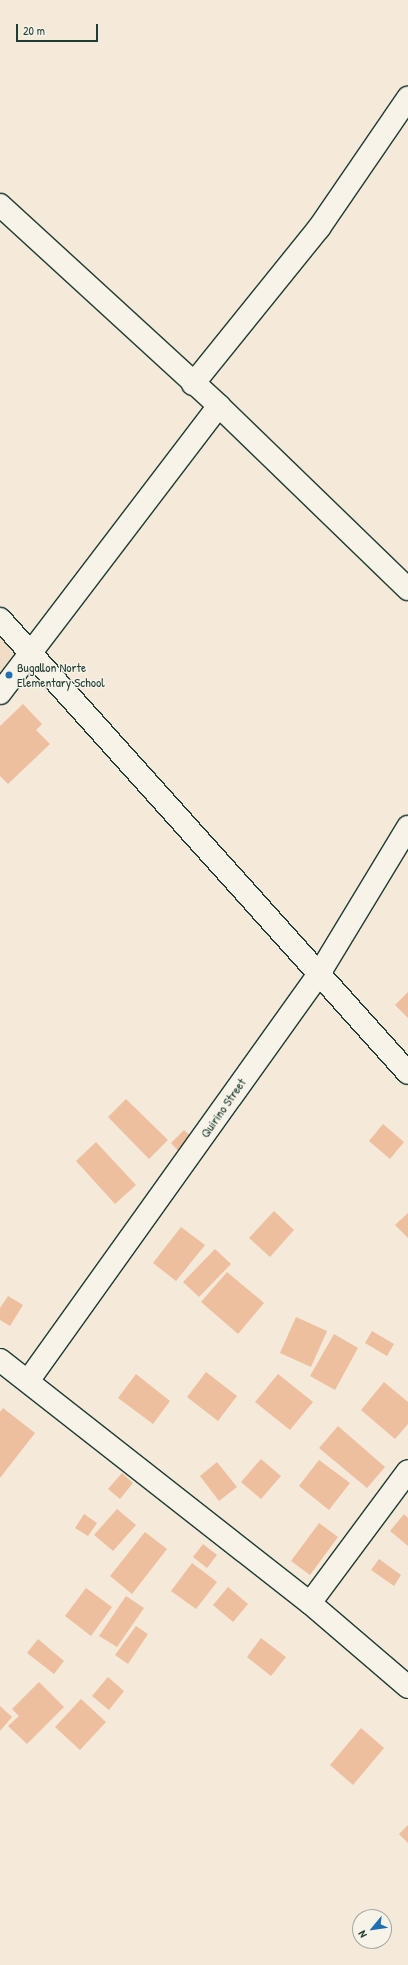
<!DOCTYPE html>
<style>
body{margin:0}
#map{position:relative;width:408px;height:1965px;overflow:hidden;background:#f5e9d9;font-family:"Patrick Hand",sans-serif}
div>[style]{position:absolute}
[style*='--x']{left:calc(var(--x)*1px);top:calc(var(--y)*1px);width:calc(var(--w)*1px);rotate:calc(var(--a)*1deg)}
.built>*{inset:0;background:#f3dcc7}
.building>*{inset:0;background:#eebf9e}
.roads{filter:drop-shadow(1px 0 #1f3d34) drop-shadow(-1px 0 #1f3d34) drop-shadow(0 1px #1f3d34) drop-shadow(0 -1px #1f3d34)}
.street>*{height:22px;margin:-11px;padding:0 11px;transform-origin:11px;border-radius:11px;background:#f7f3e8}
.dots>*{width:11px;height:11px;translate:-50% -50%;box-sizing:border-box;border:2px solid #f7f3e8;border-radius:50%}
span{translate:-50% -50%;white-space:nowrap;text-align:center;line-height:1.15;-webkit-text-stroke:3px #f7f3e8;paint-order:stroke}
.poi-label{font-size:13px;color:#1f3d34}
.left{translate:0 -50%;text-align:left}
.street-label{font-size:13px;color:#1f3d34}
.north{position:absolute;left:352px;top:1909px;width:40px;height:40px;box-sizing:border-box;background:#f7f3e8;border:1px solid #a1aaa0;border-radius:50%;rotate:241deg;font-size:11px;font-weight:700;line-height:16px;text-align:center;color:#1f3d34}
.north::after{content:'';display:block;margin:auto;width:14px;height:18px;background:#1f6fb2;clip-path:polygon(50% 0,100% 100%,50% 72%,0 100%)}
.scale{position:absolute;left:16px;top:24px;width:82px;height:18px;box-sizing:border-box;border:2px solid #1f3d34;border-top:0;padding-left:5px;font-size:12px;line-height:14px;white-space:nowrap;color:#1f3d34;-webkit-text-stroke:3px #f7f3e8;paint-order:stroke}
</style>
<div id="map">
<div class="built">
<div style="clip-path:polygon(0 610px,37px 650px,0 699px)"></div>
</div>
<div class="building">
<div style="clip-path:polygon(23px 704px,42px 724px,36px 730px,50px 744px,8px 784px,0 776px,0 726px)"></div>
<div style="clip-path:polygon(408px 992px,408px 1018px,395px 1005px)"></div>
<div style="clip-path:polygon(126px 1099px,168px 1140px,149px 1159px,108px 1117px)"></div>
<div style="clip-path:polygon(383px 1124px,404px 1142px,390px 1159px,369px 1141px)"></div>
<div style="clip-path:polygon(184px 1130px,195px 1140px,181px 1154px,171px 1143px)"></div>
<div style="clip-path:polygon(96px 1142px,136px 1185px,115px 1204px,76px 1161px)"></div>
<div style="clip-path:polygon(274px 1211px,294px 1230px,270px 1257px,249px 1238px)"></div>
<div style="clip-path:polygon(408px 1213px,408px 1238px,395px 1225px)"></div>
<div style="clip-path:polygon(181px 1227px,205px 1245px,176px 1281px,153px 1263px)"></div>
<div style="clip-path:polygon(215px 1249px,231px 1264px,199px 1297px,183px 1282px)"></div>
<div style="clip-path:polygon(227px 1272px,264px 1303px,238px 1334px,201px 1302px)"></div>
<div style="clip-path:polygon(8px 1296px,23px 1305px,10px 1326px,0 1320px,0 1308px)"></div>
<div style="clip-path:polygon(296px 1317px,327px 1331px,311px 1367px,280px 1353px)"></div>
<div style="clip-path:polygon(372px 1331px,394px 1344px,387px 1356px,365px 1343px)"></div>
<div style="clip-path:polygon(334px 1334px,358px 1348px,335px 1390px,310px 1376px)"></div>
<div style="clip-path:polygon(206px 1372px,237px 1396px,218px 1421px,187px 1397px)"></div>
<div style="clip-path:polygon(136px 1374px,170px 1401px,153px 1424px,118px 1398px)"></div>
<div style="clip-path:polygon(278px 1374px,313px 1402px,290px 1430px,255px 1402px)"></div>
<div style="clip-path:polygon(384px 1382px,408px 1402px,408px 1424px,395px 1439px,361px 1410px)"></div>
<div style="clip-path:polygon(3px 1408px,35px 1433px,0 1478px,0 1412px)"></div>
<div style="clip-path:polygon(338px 1426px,385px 1467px,367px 1488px,319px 1448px)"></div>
<div style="clip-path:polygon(261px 1459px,281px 1476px,261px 1499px,241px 1482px)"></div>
<div style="clip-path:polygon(319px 1460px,350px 1483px,329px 1510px,299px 1486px)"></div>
<div style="clip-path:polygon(217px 1462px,237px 1487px,219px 1501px,200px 1476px)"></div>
<div style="clip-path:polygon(122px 1473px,133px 1483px,120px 1499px,108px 1489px)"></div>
<div style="clip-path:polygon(117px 1509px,136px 1525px,113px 1551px,94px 1535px)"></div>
<div style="clip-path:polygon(84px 1514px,97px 1523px,88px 1536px,75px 1528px)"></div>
<div style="clip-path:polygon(404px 1514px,408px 1518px,408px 1546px,390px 1531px)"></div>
<div style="clip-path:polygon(319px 1523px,338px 1537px,310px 1575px,291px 1561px)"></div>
<div style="clip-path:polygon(145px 1532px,167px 1549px,132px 1594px,110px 1576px)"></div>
<div style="clip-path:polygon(203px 1544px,217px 1555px,207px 1568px,193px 1557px)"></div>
<div style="clip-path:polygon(379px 1559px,401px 1575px,394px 1586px,371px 1570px)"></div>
<div style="clip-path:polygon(192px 1563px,217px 1582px,196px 1609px,171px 1591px)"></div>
<div style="clip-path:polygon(228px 1587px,248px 1604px,233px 1622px,213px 1605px)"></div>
<div style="clip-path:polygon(86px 1588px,112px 1607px,91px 1636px,65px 1616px)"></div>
<div style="clip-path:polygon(126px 1596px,144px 1608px,117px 1647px,99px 1636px)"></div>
<div style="clip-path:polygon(136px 1626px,148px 1634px,128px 1664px,115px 1655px)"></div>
<div style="clip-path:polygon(261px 1638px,286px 1657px,271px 1676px,247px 1657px)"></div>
<div style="clip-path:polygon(38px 1639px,64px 1661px,54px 1674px,27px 1653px)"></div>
<div style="clip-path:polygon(108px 1677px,124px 1691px,109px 1710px,92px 1696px)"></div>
<div style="clip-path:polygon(39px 1682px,64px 1707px,27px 1744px,8px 1726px,19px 1716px,12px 1709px)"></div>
<div style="clip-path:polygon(81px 1699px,106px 1722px,80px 1750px,55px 1727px)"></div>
<div style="clip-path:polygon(0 1706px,12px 1717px,0 1731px)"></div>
<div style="clip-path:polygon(361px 1728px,384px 1748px,353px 1785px,330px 1765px)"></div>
<div style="clip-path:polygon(408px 1825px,408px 1843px,399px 1834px)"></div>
</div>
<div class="roads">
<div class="street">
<div style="--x:0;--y:205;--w:297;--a:42.5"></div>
<div style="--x:219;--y:406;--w:263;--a:44.1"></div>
<div style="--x:193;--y:384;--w:201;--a:-51.1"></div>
<div style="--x:319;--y:228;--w:158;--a:-55.6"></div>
<div style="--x:0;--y:619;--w:610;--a:48.05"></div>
<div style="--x:0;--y:693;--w:361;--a:-52.7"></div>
<div style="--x:0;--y:1360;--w:394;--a:38.1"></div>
<div style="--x:310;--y:1603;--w:129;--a:40.6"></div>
<div style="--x:28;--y:1381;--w:500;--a:-54.44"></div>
<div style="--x:319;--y:974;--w:172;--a:-58.8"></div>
<div style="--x:310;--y:1603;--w:164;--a:-53.4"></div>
</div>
</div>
<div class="dots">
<div style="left:9px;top:675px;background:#1f6fb2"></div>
</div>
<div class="poi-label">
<span class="left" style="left:17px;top:675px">Bugallon Norte<br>Elementary School</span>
</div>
<div class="street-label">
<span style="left:223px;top:1108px;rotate:-55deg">Quirino Street</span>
</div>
<div class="north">N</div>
<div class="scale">20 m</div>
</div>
